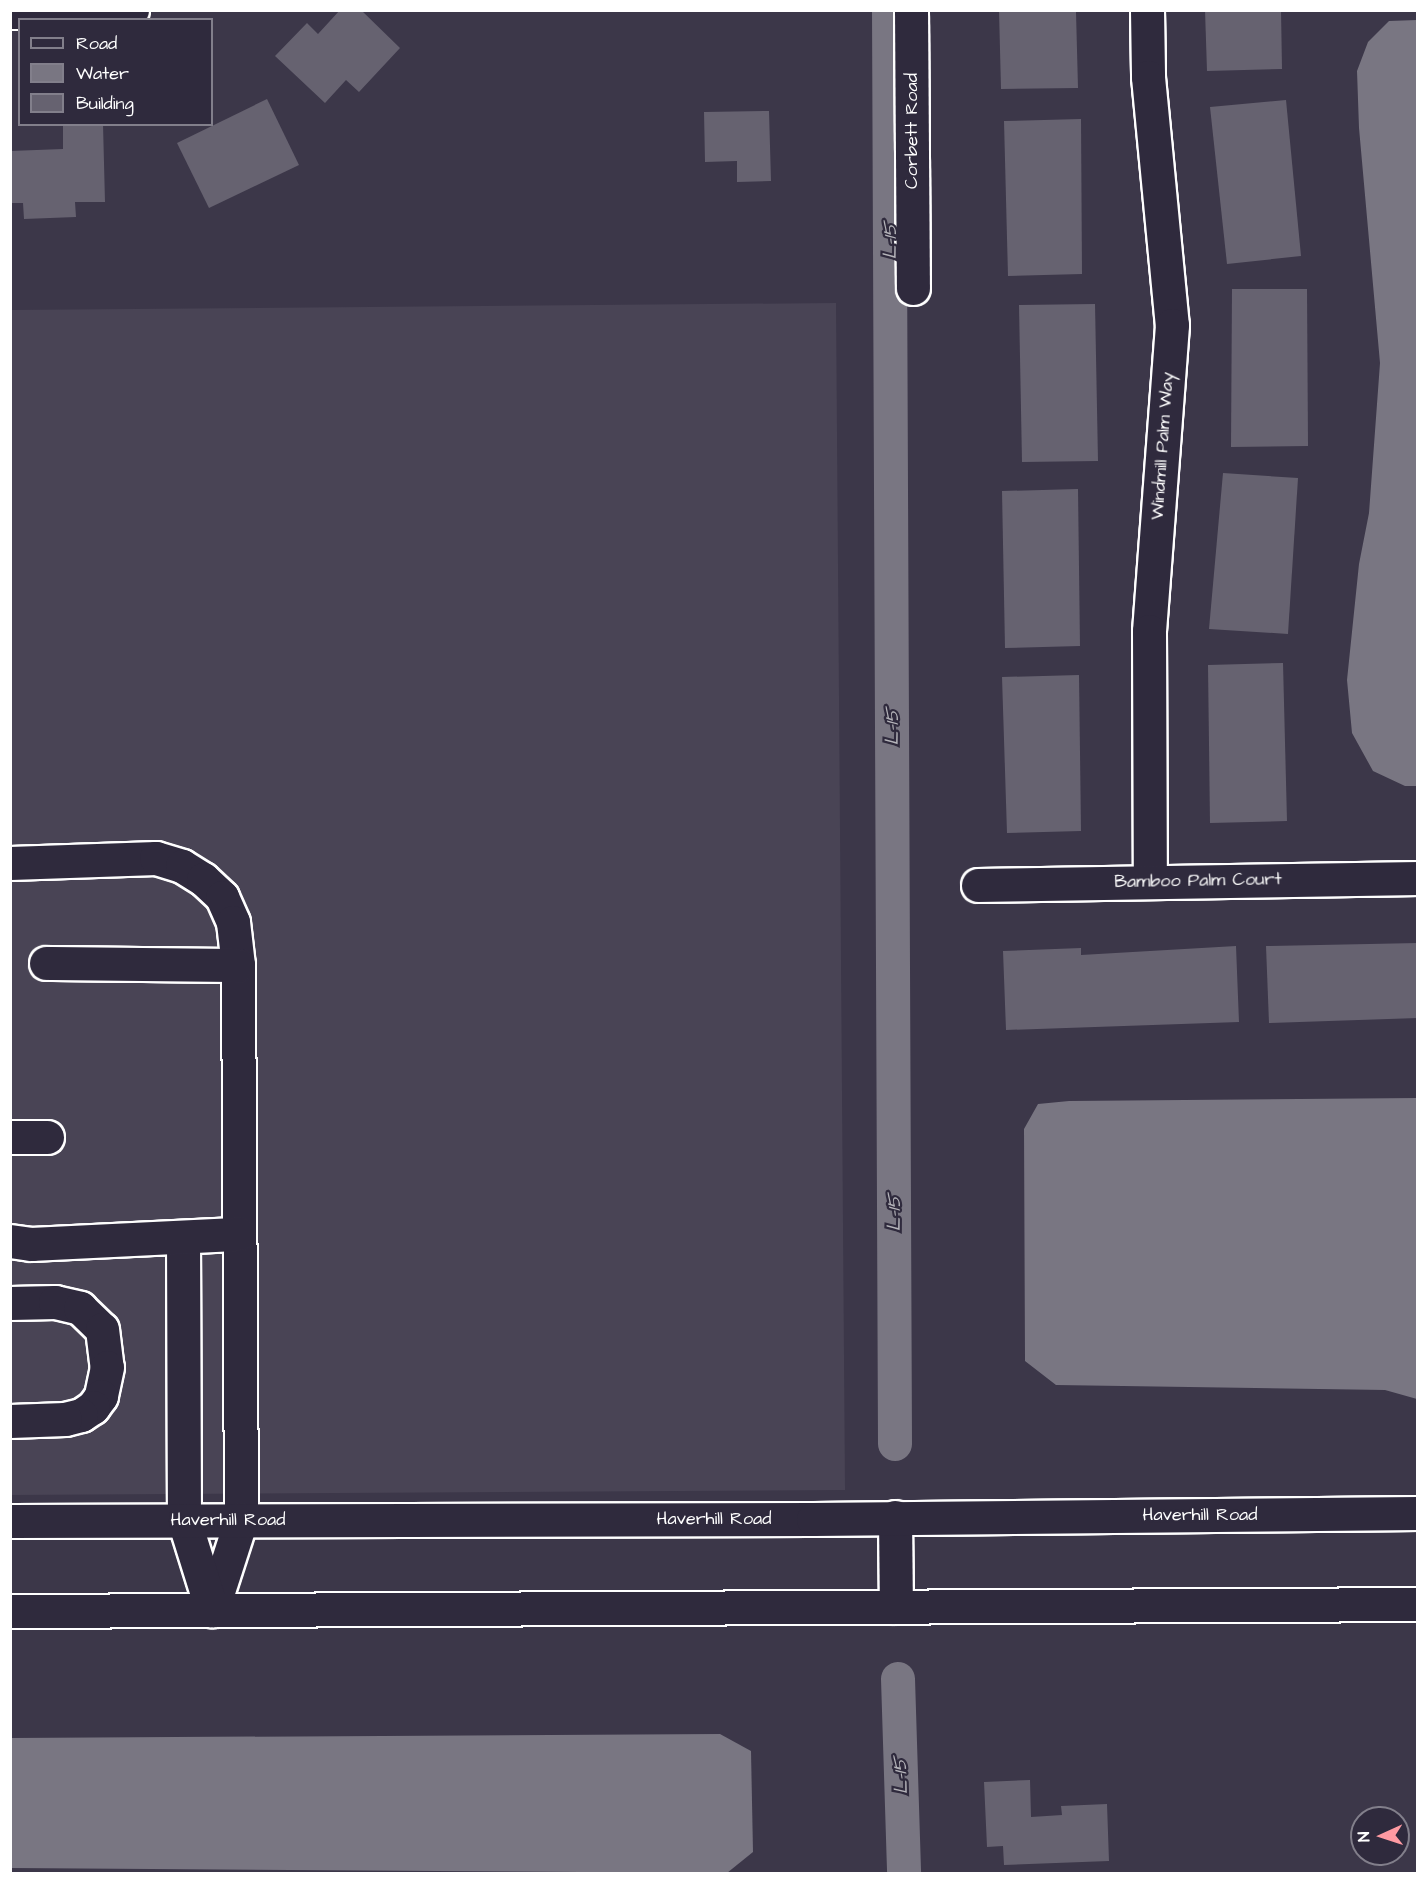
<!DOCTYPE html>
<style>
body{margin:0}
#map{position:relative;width:1428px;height:1884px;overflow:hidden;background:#3c3749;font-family:"Architects Daughter",sans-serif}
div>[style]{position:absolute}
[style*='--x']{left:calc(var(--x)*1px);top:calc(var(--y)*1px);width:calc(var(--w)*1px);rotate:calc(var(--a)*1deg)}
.built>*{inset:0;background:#494455}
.water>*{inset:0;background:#797682}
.canal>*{height:34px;margin:-17px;padding:0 17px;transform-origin:17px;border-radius:17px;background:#797682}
.building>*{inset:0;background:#666270}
.roads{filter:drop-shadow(2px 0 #fff) drop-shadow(-2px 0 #fff) drop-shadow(0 2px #fff) drop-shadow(0 -2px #fff)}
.minor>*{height:33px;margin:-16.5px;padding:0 16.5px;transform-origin:16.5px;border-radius:16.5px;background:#2f2a3d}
span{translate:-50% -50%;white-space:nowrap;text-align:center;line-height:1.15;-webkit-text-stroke:4.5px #2f2a3d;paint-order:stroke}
.street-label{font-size:18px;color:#fff}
.water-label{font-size:20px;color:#b5b4ba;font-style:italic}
.frame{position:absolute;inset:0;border:12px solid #fff;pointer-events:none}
.legend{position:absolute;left:18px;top:18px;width:195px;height:108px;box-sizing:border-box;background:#2f2a3d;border:2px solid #827f8b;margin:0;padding:8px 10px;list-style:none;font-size:18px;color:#fff}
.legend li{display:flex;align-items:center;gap:12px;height:30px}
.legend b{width:30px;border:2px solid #827f8b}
.north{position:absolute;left:1350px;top:1806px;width:60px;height:60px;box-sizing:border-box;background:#2f2a3d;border:2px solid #827f8b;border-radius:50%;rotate:267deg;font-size:16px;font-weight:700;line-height:24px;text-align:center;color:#fff}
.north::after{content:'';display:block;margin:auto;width:21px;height:27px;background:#ff9aa2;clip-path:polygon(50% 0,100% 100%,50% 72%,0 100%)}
</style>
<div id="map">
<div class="built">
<div style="clip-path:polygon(836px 303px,845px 1490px,11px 1495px,10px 310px)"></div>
</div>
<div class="water">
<div style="clip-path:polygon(1417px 20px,1418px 786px,1405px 786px,1373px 771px,1352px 733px,1347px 680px,1359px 564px,1369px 513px,1380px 363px,1359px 128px,1357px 71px,1368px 42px,1389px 21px)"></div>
<div style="clip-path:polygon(1417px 1098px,1417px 1399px,1385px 1390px,1056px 1385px,1025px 1361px,1024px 1129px,1038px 1104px,1069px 1101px)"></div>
<div style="clip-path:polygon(720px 1734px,751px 1751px,753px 1852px,727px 1873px,11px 1868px,11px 1738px)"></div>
</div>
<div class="canal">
<div style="--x:889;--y:10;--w:1434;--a:89.76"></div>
<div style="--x:898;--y:1679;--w:195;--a:88.2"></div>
</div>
<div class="building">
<div style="clip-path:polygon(340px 10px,361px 10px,400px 48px,359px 92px,346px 80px,325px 103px,275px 56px,307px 23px,318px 34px)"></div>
<div style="clip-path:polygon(999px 10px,1076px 12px,1078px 88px,1001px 89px)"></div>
<div style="clip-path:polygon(1205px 10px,1281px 10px,1282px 69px,1207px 71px)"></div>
<div style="clip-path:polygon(267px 99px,299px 165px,209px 208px,177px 143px)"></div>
<div style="clip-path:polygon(1286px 100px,1301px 256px,1227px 264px,1210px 107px)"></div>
<div style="clip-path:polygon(769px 111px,771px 181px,737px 182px,737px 161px,705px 162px,704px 112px)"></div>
<div style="clip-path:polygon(1081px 119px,1082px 274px,1008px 276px,1004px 121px)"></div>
<div style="clip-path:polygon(63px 124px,103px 124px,105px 202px,75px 202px,76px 217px,24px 219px,23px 203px,10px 203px,10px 151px,63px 149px)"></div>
<div style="clip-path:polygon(1232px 289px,1307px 289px,1308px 446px,1231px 447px)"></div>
<div style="clip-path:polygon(1095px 304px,1098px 461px,1022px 462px,1019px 305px)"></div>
<div style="clip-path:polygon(1223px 473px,1298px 478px,1288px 634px,1209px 629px)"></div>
<div style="clip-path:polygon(1078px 489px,1080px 646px,1005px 648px,1002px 491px)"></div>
<div style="clip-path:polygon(1283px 663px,1287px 821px,1210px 823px,1208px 665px)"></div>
<div style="clip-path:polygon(1079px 675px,1081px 831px,1007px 833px,1002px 677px)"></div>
<div style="clip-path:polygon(1418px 943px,1418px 1018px,1269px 1023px,1266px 946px)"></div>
<div style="clip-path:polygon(1236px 946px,1239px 1022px,1006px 1030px,1003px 951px,1081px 948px,1081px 955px)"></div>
<div style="clip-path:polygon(1030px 1780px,1031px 1817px,1062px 1815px,1061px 1806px,1107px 1804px,1109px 1861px,1004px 1865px,1003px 1846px,987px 1847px,984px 1782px)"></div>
</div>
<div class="roads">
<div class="minor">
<div style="--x:911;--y:10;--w:278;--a:89.6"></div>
<div style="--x:1147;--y:10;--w:67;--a:89.1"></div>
<div style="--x:1148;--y:77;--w:249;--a:84.5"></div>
<div style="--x:1172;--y:325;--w:307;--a:94.3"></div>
<div style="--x:1149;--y:631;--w:251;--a:89.8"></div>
<div style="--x:10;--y:12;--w:122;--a:-0.9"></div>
<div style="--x:10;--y:863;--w:146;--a:-2"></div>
<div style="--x:156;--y:858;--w:27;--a:17"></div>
<div style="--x:182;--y:866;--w:25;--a:32"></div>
<div style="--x:203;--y:879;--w:26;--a:43"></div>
<div style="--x:222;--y:897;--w:27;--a:66"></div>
<div style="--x:233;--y:922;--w:43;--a:83.4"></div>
<div style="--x:238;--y:965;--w:555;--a:89.69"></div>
<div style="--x:241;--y:1520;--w:95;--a:107.9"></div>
<div style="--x:978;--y:885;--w:440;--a:-0.9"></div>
<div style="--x:46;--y:963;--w:192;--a:0.6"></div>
<div style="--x:10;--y:1137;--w:37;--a:0"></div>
<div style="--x:183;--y:1237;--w:283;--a:89.8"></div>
<div style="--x:184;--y:1520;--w:94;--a:72.7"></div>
<div style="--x:10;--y:1241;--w:22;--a:8"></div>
<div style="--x:32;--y:1244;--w:207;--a:-2.8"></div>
<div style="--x:10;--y:1303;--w:45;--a:-1.3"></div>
<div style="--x:55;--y:1302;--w:26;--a:13"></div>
<div style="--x:80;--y:1308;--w:30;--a:44"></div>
<div style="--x:102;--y:1329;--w:38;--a:83"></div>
<div style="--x:107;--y:1367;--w:30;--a:102"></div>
<div style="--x:101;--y:1396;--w:14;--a:126"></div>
<div style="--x:93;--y:1407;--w:14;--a:146"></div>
<div style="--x:81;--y:1415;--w:16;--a:166"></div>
<div style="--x:65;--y:1419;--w:55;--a:177.9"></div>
<div style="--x:895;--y:1517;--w:90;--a:89.4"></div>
<div style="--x:10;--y:1521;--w:803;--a:-0.14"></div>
<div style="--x:813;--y:1519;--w:605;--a:-0.57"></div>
<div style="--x:10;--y:1611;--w:1408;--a:-0.28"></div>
</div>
</div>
<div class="street-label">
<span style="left:912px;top:131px;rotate:-90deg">Corbett Road</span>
<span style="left:1163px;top:446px;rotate:-86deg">Windmill Palm Way</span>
<span style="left:1198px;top:881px;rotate:-1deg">Bamboo Palm Court</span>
<span style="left:1200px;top:1515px">Haverhill Road</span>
<span style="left:714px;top:1519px">Haverhill Road</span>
<span style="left:228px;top:1520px">Haverhill Road</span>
</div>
<div class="water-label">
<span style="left:890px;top:241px;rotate:-90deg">L-15</span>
<span style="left:892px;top:727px;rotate:-90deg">L-15</span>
<span style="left:894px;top:1213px;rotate:-90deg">L-15</span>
<span style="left:901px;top:1776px;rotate:-92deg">L-15</span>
</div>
<div class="frame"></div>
<ul class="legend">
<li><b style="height:8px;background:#2f2a3d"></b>Road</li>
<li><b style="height:16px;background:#797682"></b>Water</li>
<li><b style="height:16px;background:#666270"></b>Building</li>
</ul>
<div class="north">N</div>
</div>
